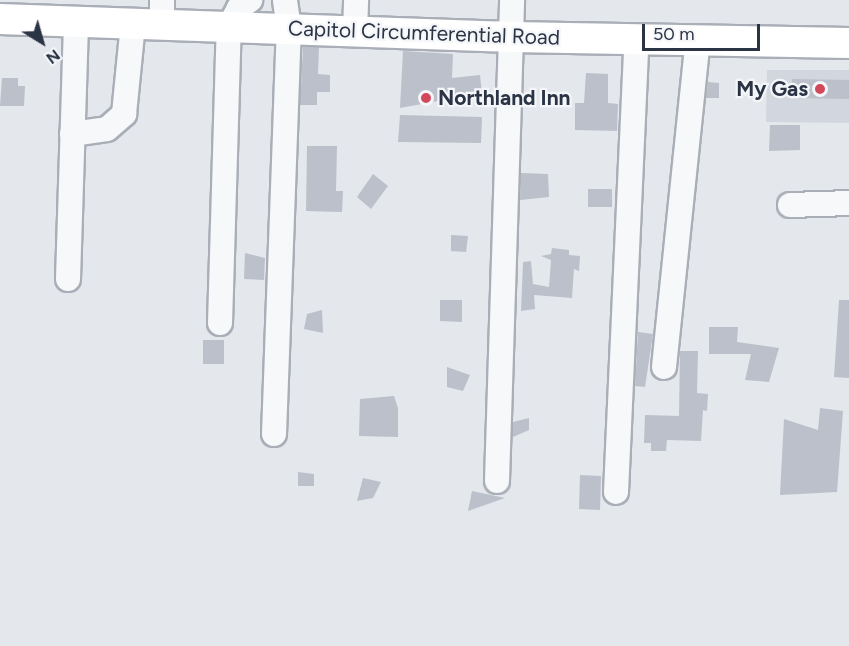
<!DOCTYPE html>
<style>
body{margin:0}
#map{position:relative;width:849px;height:646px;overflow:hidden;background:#e4e7ec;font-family:Figtree,sans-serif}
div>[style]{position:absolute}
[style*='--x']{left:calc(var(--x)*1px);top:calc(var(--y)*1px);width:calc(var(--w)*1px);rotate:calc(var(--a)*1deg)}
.built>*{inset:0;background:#d2d6de}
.building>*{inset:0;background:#bbc0ca}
.roads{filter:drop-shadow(2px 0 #a9aeb7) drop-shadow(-2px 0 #a9aeb7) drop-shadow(0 2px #a9aeb7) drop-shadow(0 -2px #a9aeb7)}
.minor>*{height:24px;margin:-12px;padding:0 12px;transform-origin:12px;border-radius:12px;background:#f7f8fa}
.major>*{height:30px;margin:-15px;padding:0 15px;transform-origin:15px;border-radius:15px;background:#fff}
.dots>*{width:16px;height:16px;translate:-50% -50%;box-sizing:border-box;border:3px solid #f4f6f9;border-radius:50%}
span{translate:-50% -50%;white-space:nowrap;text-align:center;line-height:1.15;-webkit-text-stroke:4.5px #f4f6f9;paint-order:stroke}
.street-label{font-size:21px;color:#2b3445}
.poi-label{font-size:21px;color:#2b3445;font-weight:700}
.right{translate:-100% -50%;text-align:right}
.left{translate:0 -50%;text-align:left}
.north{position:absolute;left:12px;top:12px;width:60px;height:60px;-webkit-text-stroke:4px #f4f6f9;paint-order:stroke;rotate:143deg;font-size:16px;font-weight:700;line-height:24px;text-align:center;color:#2b3445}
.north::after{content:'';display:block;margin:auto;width:21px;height:27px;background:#2b3445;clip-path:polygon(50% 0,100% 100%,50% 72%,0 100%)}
.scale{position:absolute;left:642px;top:24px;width:118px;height:27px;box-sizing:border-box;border:3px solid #2b3445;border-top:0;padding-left:8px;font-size:18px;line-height:21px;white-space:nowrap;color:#2b3445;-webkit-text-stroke:4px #f4f6f9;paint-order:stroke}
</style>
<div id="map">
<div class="built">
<div style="clip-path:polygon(767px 70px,849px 70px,849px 123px,766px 122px)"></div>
</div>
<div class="building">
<div style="clip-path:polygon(303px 47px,319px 47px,318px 74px,330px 75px,330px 92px,317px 92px,317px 105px,300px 105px)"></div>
<div style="clip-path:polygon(403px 51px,453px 54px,452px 78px,480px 75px,482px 93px,400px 108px)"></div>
<div style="clip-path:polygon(586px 73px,608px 74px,608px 103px,618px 104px,617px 131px,575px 130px,575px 103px,584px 103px)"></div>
<div style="clip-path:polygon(2px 78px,18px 78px,18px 86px,25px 86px,24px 106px,0 106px)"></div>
<div style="clip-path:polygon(792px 79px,849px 80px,849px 99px,791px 98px)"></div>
<div style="clip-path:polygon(708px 82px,719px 83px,719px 98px,706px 98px)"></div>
<div style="clip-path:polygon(400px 115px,482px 117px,481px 143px,398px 142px)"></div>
<div style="clip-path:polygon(770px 125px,800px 125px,800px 150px,769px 151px)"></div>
<div style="clip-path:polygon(307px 146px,337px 146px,336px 191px,343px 191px,342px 212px,306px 211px)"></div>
<div style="clip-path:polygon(521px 173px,548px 174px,549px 197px,520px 200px)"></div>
<div style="clip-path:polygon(373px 174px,388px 186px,371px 209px,357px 197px)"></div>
<div style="clip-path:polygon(588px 189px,612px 189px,612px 207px,588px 207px)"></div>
<div style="clip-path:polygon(451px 235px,468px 236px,466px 252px,451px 251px)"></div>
<div style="clip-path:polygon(552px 248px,569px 250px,569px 255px,580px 256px,579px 271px,574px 269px,572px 298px,534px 295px,535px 309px,521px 311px,523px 262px,531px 261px,533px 284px,549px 287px,551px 260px,541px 256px,551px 254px)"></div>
<div style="clip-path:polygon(245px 253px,265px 258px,264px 280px,244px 279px)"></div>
<div style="clip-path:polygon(440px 300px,462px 300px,462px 322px,440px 321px)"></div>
<div style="clip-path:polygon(839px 300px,849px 300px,849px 378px,834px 377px)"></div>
<div style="clip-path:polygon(322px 310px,323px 333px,304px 329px,307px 314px)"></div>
<div style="clip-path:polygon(709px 327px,738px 327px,737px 342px,779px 348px,769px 382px,745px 380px,751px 354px,709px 354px)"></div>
<div style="clip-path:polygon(638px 332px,653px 334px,645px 387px,635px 386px)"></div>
<div style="clip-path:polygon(203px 340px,224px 340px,224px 364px,203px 364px)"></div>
<div style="clip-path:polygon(680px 351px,698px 351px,697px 393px,708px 394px,707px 411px,703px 410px,701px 441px,667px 440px,666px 451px,651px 451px,651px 443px,644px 443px,645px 415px,679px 416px)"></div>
<div style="clip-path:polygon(447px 367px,470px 375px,463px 391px,447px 387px)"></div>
<div style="clip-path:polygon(394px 396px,398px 408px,398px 437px,359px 436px,360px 399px)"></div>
<div style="clip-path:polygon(820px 408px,843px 411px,837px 492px,780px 495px,784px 419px,818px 430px)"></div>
<div style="clip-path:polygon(529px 418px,529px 430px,513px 437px,513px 422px)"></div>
<div style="clip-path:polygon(298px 472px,314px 474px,314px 486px,298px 486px)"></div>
<div style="clip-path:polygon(580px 475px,601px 476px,600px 510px,579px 509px)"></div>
<div style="clip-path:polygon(363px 478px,381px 482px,373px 498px,357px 501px)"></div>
<div style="clip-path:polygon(472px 491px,505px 498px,468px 511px)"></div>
</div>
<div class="roads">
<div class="minor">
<div style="--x:162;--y:25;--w:25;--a:-90"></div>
<div style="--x:355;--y:32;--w:32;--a:-88"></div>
<div style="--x:72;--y:134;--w:35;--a:-8"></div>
<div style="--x:107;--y:129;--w:23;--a:-41"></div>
<div style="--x:124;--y:114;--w:90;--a:-84.3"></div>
<div style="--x:790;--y:205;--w:59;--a:-1.9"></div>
<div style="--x:68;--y:279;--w:257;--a:-88.2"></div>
<div style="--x:220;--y:323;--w:296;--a:-88.3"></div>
<div style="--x:229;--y:27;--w:21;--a:-62"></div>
<div style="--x:239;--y:8;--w:14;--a:-36"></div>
<div style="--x:664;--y:367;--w:330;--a:-84.1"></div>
<div style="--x:274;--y:434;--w:405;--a:-87.9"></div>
<div style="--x:289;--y:29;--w:29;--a:-98"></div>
<div style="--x:497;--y:481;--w:481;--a:-88.2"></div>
<div style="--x:616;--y:492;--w:455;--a:-87.4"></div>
</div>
<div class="major">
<div style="--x:0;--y:19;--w:512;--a:2.01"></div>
<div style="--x:512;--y:37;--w:337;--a:1"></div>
</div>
</div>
<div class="dots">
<div style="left:820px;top:89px;background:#d1495b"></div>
<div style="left:426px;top:98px;background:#d1495b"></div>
</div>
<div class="street-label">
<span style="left:424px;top:33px;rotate:2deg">Capitol Circumferential Road</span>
</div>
<div class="poi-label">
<span class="right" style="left:808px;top:89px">My Gas</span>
<span class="left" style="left:438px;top:98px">Northland Inn</span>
</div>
<div class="north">N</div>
<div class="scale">50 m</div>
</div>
